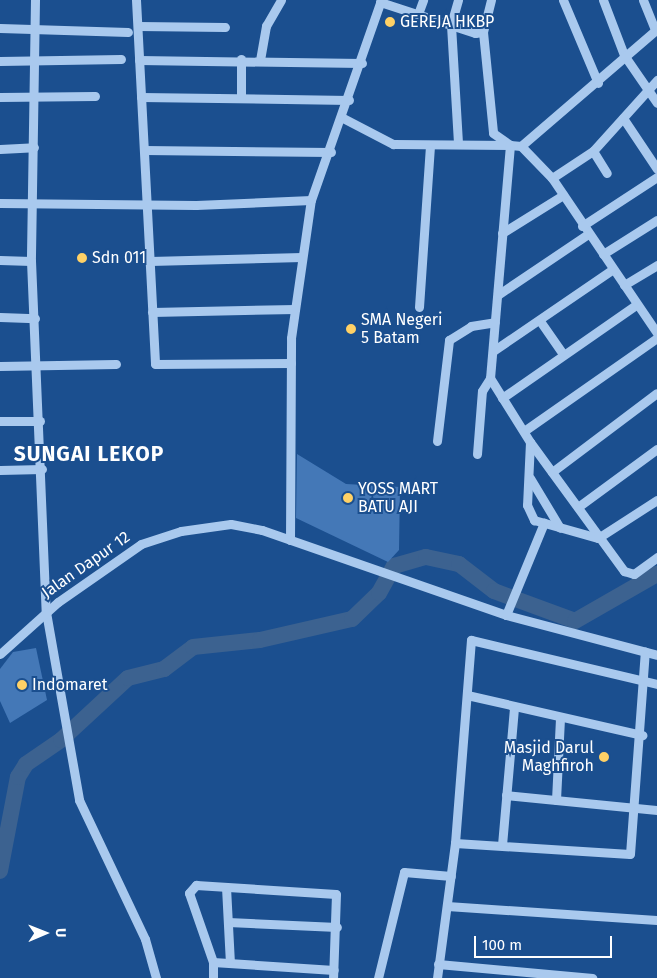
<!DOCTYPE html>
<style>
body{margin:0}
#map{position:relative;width:657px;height:978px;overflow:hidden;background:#1b4f8f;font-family:"Fira Sans",sans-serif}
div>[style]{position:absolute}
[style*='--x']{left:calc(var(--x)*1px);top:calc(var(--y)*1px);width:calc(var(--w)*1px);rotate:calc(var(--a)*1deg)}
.river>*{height:16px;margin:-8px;padding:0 8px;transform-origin:8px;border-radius:8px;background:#3c6290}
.building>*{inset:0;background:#4478b7}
.minor>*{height:9px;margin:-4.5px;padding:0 4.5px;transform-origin:4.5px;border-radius:4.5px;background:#a9c9ee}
.dots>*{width:14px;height:14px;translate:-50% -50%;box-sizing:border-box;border:2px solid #1b4f8f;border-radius:50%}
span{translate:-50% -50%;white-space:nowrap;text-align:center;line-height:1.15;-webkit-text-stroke:4px #1b4f8f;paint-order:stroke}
.poi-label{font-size:16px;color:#fff}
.left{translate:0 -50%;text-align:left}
.right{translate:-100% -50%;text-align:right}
.street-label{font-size:16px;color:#fff}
.district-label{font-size:21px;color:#fff;font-weight:700;letter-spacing:1px}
.north{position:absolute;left:20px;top:908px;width:50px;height:50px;-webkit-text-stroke:4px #1b4f8f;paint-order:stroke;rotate:89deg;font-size:14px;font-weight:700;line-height:20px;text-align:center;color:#fff}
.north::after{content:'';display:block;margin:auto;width:18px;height:22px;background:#fff;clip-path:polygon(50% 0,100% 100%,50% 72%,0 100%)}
.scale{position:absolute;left:474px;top:936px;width:138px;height:22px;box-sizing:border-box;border:2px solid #fff;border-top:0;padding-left:6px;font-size:15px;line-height:18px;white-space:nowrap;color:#fff;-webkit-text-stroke:4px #1b4f8f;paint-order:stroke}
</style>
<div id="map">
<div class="river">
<div style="--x:0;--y:871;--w:96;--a:-79.2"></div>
<div style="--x:18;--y:777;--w:15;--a:-58"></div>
<div style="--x:26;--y:764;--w:42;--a:-34.4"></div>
<div style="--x:61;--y:740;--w:91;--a:-42.8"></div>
<div style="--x:128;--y:678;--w:37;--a:-14"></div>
<div style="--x:164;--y:669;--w:36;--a:-37"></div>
<div style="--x:193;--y:647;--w:67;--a:-6"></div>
<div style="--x:260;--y:640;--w:94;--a:-12.9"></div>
<div style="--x:352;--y:619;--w:37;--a:-44"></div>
<div style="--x:379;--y:593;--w:31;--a:-61"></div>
<div style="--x:394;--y:566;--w:33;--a:-16"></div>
<div style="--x:426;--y:557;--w:34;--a:12"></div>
<div style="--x:459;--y:564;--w:44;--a:37.6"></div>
<div style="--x:494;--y:591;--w:86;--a:20.3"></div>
<div style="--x:575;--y:621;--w:95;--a:-29.8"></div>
</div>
<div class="building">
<div style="clip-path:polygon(297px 454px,346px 484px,400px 487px,399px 550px,388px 562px,296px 518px)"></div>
<div style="clip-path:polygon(36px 648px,47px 700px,10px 723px,0 701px,0 669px,13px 652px)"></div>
</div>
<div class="minor">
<div style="--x:35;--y:0;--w:261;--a:90.9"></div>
<div style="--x:31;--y:261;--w:351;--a:87.6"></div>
<div style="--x:46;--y:612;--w:191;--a:80"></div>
<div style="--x:79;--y:800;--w:154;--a:64.6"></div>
<div style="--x:145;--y:939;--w:41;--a:74.2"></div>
<div style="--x:136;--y:0;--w:364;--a:87"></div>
<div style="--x:155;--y:364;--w:136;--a:-0.4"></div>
<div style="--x:458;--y:0;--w:26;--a:106"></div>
<div style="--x:451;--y:25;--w:119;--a:86.6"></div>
<div style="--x:563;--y:0;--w:90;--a:67.1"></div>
<div style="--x:603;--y:0;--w:59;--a:69.1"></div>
<div style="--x:624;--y:55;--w:58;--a:55.5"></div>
<div style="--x:643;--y:0;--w:32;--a:68"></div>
<div style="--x:380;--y:2;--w:100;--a:18.1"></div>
<div style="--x:475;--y:33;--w:8;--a:-7"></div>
<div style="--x:483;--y:32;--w:33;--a:-76"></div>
<div style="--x:418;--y:14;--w:15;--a:-70"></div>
<div style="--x:138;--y:26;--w:87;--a:0.7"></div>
<div style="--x:0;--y:28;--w:128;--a:1.8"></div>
<div style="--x:483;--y:32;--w:101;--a:84.3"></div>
<div style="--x:493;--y:133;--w:21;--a:35"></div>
<div style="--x:510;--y:145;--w:11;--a:5"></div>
<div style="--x:521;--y:146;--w:45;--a:45.9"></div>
<div style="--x:552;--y:178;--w:187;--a:55.9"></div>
<div style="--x:139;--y:60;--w:223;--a:0.8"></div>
<div style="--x:260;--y:60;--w:35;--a:-80"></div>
<div style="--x:266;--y:26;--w:30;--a:-60"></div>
<div style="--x:0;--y:61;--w:121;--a:-0.9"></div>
<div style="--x:0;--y:97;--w:95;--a:-0.6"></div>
<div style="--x:141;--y:97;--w:208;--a:0.8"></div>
<div style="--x:241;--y:98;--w:39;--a:-90"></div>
<div style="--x:341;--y:117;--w:59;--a:27.4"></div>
<div style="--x:393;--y:144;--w:117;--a:0.5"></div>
<div style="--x:510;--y:145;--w:234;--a:94.9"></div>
<div style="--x:490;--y:378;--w:75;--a:58"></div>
<div style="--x:530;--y:442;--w:160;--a:53.9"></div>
<div style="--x:624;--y:571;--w:10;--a:17"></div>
<div style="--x:634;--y:574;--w:29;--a:-36"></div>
<div style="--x:623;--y:118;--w:61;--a:56.3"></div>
<div style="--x:521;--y:146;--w:179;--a:-40.7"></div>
<div style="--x:0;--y:149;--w:34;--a:-3"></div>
<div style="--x:144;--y:150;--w:187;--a:0.6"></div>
<div style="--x:593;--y:151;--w:26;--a:58"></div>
<div style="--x:552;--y:178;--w:49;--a:-33.4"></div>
<div style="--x:593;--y:151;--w:96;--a:-48"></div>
<div style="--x:0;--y:203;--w:196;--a:0.6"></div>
<div style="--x:196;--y:205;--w:115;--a:-2.5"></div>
<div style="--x:582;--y:226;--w:90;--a:-33.2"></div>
<div style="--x:502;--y:233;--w:72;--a:-31.9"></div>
<div style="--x:603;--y:254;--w:64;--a:-32.2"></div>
<div style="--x:0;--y:260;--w:31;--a:2"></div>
<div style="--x:150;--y:261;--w:152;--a:-1.5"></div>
<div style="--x:624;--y:285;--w:39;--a:-31"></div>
<div style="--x:499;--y:294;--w:107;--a:-34"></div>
<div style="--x:419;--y:307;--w:160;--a:-86.1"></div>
<div style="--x:152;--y:312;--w:143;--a:-1.2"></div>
<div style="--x:0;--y:317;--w:35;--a:2"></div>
<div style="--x:540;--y:321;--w:40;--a:55.1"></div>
<div style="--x:493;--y:351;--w:145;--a:-34.3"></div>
<div style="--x:0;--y:366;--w:116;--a:-1"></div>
<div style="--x:502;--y:398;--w:163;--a:-34.8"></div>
<div style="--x:0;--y:421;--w:40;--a:0"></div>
<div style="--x:524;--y:431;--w:162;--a:-35"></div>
<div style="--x:437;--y:441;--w:102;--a:-83.2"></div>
<div style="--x:449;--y:340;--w:26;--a:-32"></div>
<div style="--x:471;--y:326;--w:24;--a:-9"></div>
<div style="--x:530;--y:442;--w:63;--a:92.7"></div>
<div style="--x:527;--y:505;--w:17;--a:65"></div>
<div style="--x:534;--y:520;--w:66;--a:15.7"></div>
<div style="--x:598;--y:538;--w:70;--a:-32.8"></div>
<div style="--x:477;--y:454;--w:63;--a:-85.5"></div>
<div style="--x:482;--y:391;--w:15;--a:-58"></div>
<div style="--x:0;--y:470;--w:42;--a:-1.4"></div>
<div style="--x:552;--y:472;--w:131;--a:-37"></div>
<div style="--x:530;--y:478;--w:58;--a:59"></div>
<div style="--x:578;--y:507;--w:98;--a:-36.3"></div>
<div style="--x:290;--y:540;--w:202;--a:-89.7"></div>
<div style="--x:291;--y:338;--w:139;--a:-81.8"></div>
<div style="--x:311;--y:200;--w:212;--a:-70.7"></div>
<div style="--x:506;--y:615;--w:100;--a:-67.6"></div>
<div style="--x:0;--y:654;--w:78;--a:-41.9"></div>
<div style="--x:58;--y:602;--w:101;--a:-34.9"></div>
<div style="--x:141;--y:544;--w:42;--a:-18"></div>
<div style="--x:181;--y:531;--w:50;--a:-8"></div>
<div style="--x:231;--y:524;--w:32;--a:11"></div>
<div style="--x:262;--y:530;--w:258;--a:19.2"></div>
<div style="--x:506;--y:615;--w:156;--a:14.8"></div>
<div style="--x:467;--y:695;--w:180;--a:12.9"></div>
<div style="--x:506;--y:795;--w:152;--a:5.7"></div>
<div style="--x:556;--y:800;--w:82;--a:-87.2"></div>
<div style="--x:455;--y:843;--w:175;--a:3.6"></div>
<div style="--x:630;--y:854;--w:203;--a:-85.8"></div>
<div style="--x:502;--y:845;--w:139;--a:-85"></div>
<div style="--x:226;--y:887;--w:76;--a:87"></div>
<div style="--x:447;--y:906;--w:210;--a:3.8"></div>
<div style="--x:228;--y:922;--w:109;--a:2.6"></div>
<div style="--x:213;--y:962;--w:121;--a:3.8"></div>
<div style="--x:438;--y:964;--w:155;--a:5.2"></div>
<div style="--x:213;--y:978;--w:16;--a:-90"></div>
<div style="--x:213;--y:962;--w:73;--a:-109.2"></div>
<div style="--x:189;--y:893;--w:11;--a:-49"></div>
<div style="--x:196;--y:885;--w:140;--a:3.7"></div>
<div style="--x:336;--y:894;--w:84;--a:92"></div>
<div style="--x:378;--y:978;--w:109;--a:-76.2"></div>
<div style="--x:404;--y:872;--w:47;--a:4.9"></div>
<div style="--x:437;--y:978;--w:136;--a:-82.4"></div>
<div style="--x:455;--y:843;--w:204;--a:-85.5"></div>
<div style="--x:471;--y:640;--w:191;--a:13.3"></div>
</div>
<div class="dots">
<div style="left:390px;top:22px;background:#ffd166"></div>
<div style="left:82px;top:258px;background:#ffd166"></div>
<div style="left:351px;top:329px;background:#ffd166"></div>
<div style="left:348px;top:498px;background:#ffd166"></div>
<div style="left:22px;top:685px;background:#ffd166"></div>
<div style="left:604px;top:757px;background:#ffd166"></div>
</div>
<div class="poi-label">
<span class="left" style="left:400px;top:22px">GEREJA HKBP</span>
<span class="left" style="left:92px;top:258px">Sdn 011</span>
<span class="left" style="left:361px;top:329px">SMA Negeri<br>5 Batam</span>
<span class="left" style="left:358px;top:498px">YOSS MART<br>BATU AJI</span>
<span class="left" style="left:32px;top:685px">Indomaret</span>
<span class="right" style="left:594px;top:757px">Masjid Darul<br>Maghfiroh</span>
</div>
<div class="street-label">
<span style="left:86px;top:565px;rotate:-35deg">Jalan Dapur 12</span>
</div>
<div class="district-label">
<span style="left:89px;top:454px">SUNGAI LEKOP</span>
</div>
<div class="north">U</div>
<div class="scale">100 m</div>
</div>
